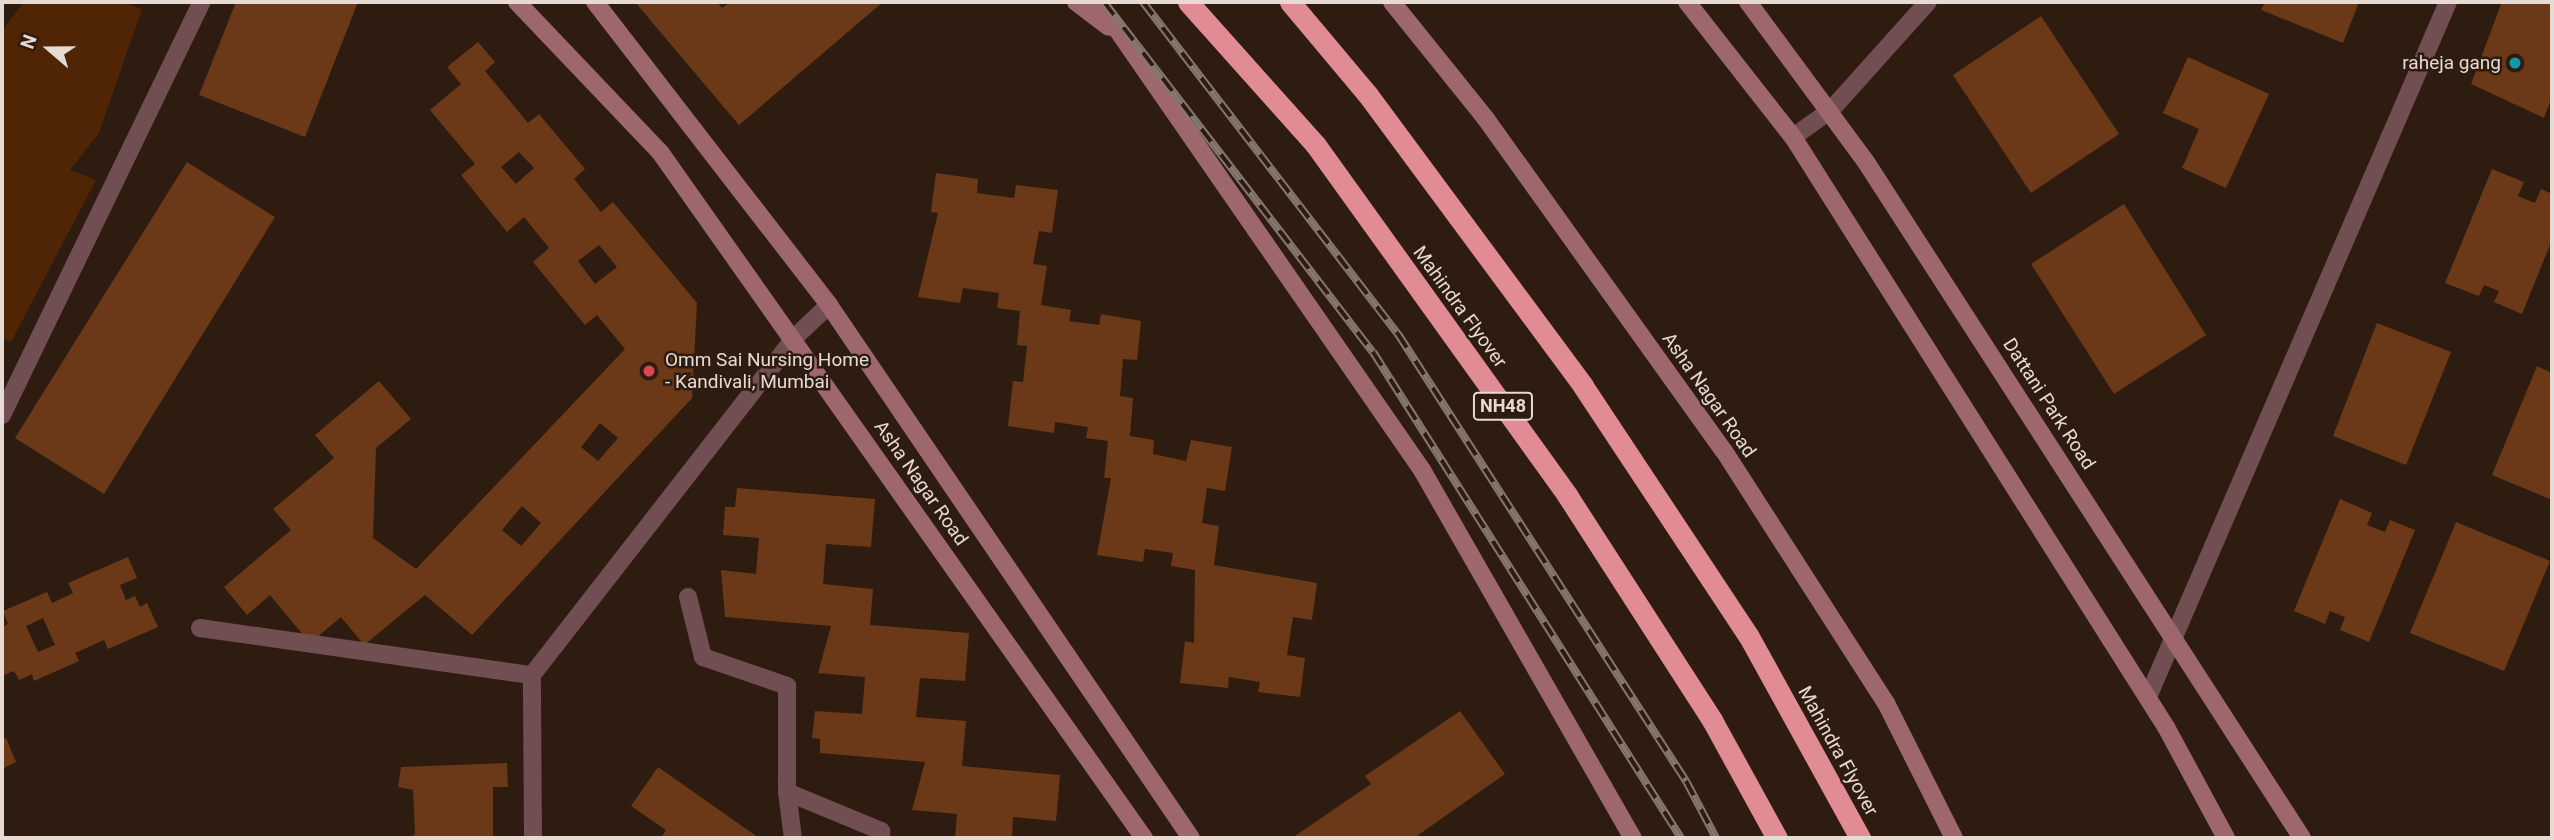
<!DOCTYPE html>
<style>
body{margin:0}
#map{position:relative;width:2554px;height:840px;overflow:hidden;background:#2e1c11;font-family:Roboto,sans-serif}
div>[style]{position:absolute}
[style*='--x']{left:calc(var(--x)*1px);top:calc(var(--y)*1px);width:calc(var(--w)*1px);rotate:calc(var(--a)*1deg)}
.green>*{inset:0;background:#4f2506}
.building>*{inset:0;background:#6b3917}
.lane>*{height:18px;margin:-9px;padding:0 9px;transform-origin:9px;border-radius:9px;background:#714e51}
.street>*{height:18px;margin:-9px;padding:0 9px;transform-origin:9px;border-radius:9px;background:#714e51}
.secondary>*{height:18px;margin:-9px;padding:0 9px;transform-origin:9px;border-radius:9px;background:#9e676d}
.highway>*{height:21px;margin:-10.5px;padding:0 10.5px;transform-origin:10.5px;border-radius:10.5px;background:#e18b95}
.rail>*{height:8px;margin-top:-4px;transform-origin:0;background:repeating-linear-gradient(90deg,#2e1c11 0 16px,#86776e 0 32px);box-sizing:border-box;border-block:2px solid #86776e}
.dots>*{width:19px;height:19px;translate:-50% -50%;box-sizing:border-box;border:4px solid #2e1c11;border-radius:50%}
span{translate:-50% -50%;white-space:nowrap;text-align:center;line-height:1.15;-webkit-text-stroke:5px #2e1c11;paint-order:stroke}
.shield-label span{padding:2px 5px;background:#2e1c11;border:2px solid;border-radius:5px;-webkit-text-stroke-width:0}
.shield-label{font-size:18px;color:#e6dad3;font-weight:700}
.poi-label{font-size:19px;color:#e6dad3}
.right{translate:-100% -50%;text-align:right}
.left{translate:0 -50%;text-align:left}
.street-label{font-size:19px;color:#e6dad3}
.frame{position:absolute;inset:0;border:4px solid #e6dad3;pointer-events:none}
.north{position:absolute;left:14px;top:14px;width:70px;height:70px;-webkit-text-stroke:5px #2e1c11;paint-order:stroke;rotate:290deg;font-size:19px;font-weight:700;line-height:28px;text-align:center;color:#e6dad3}
.north::after{content:'';display:block;margin:auto;width:24px;height:32px;background:#e6dad3;clip-path:polygon(50% 0,100% 100%,50% 72%,0 100%)}
</style>
<div id="map">
<div class="green">
<div style="clip-path:polygon(24px 2px,122px 2px,142px 9px,99px 133px,70px 170px,96px 180px,11px 342px,2px 338px,2px 31px)"></div>
</div>
<div class="building">
<div style="clip-path:polygon(236px 2px,358px 2px,305px 137px,199px 95px)"></div>
<div style="clip-path:polygon(635px 2px,717px 2px,722px 8px,730px 2px,883px 2px,739px 125px)"></div>
<div style="clip-path:polygon(2265px 2px,2359px 2px,2343px 43px,2261px 10px)"></div>
<div style="clip-path:polygon(2502px 2px,2552px 2px,2552px 96px,2544px 118px,2471px 84px)"></div>
<div style="clip-path:polygon(2041px 16px,2119px 134px,2031px 193px,1953px 75px)"></div>
<div style="clip-path:polygon(evenodd,478px 42px,495px 62px,485px 71px,528px 123px,539px 114px,585px 169px,574px 179px,601px 212px,613px 202px,697px 303px,692px 398px,472px 635px,425px 595px,364px 645px,341px 617px,310px 643px,270px 595px,247px 615px,224px 587px,291px 530px,273px 509px,334px 458px,315px 435px,379px 381px,411px 419px,376px 448px,373px 538px,416px 569px,625px 349px,597px 315px,585px 325px,533px 262px,549px 248px,524px 217px,507px 232px,461px 175px,475px 164px,430px 110px,461px 84px,447px 67px,478px 42px,519px 152px,534px 168px,516px 184px,501px 167px,519px 152px,478px 42px,599px 245px,617px 267px,595px 284px,578px 261px,599px 245px,478px 42px,600px 423px,618px 438px,598px 461px,581px 447px,600px 423px,478px 42px,522px 506px,541px 523px,521px 546px,502px 530px,522px 506px)"></div>
<div style="clip-path:polygon(2188px 57px,2269px 94px,2226px 188px,2182px 168px,2199px 129px,2163px 113px)"></div>
<div style="clip-path:polygon(187px 162px,275px 217px,104px 494px,15px 438px)"></div>
<div style="clip-path:polygon(2492px 169px,2524px 182px,2518px 196px,2535px 203px,2541px 189px,2552px 194px,2552px 240px,2522px 314px,2494px 302px,2499px 291px,2484px 285px,2479px 296px,2445px 283px)"></div>
<div style="clip-path:polygon(936px 173px,978px 179px,977px 193px,1014px 198px,1016px 185px,1058px 190px,1052px 233px,1039px 231px,1033px 264px,1047px 266px,1041px 305px,1071px 310px,1069px 321px,1099px 325px,1101px 314px,1141px 321px,1137px 360px,1123px 359px,1120px 396px,1133px 398px,1130px 436px,1154px 440px,1153px 454px,1186px 461px,1191px 440px,1232px 447px,1225px 491px,1207px 488px,1202px 523px,1219px 526px,1214px 565px,1317px 583px,1312px 620px,1293px 617px,1287px 655px,1305px 658px,1300px 697px,1258px 692px,1260px 682px,1229px 677px,1228px 688px,1180px 683px,1185px 641px,1194px 643px,1195px 570px,1171px 566px,1173px 553px,1145px 549px,1143px 562px,1097px 555px,1111px 478px,1104px 478px,1108px 441px,1086px 438px,1088px 427px,1055px 422px,1054px 433px,1008px 426px,1013px 381px,1023px 382px,1027px 346px,1017px 345px,1020px 311px,997px 308px,999px 293px,963px 288px,960px 303px,918px 297px,938px 213px,931px 212px)"></div>
<div style="clip-path:polygon(2124px 204px,2206px 335px,2114px 394px,2031px 264px)"></div>
<div style="clip-path:polygon(2377px 323px,2451px 352px,2406px 465px,2333px 436px)"></div>
<div style="clip-path:polygon(2537px 366px,2552px 373px,2552px 500px,2492px 475px)"></div>
<div style="clip-path:polygon(737px 488px,875px 499px,871px 547px,826px 544px,823px 584px,873px 589px,870px 625px,969px 633px,965px 681px,920px 678px,916px 717px,966px 721px,962px 766px,1060px 775px,1056px 821px,1013px 817px,1012px 838px,955px 838px,957px 814px,912px 810px,925px 762px,820px 753px,820px 739px,812px 738px,815px 711px,862px 714px,865px 677px,818px 673px,831px 626px,725px 617px,721px 570px,756px 574px,759px 538px,723px 535px,725px 507px,735px 507px)"></div>
<div style="clip-path:polygon(2340px 499px,2372px 513px,2367px 525px,2385px 532px,2390px 520px,2415px 530px,2369px 642px,2340px 630px,2345px 617px,2330px 611px,2325px 624px,2294px 611px)"></div>
<div style="clip-path:polygon(2456px 522px,2550px 561px,2504px 671px,2410px 633px)"></div>
<div style="clip-path:polygon(evenodd,128px 557px,137px 578px,120px 585px,126px 600px,135px 596px,140px 607px,147px 603px,158px 627px,108px 649px,104px 640px,75px 653px,79px 661px,34px 681px,32px 674px,19px 680px,14px 671px,2px 676px,2px 627px,8px 624px,3px 611px,47px 592px,52px 603px,73px 593px,68px 583px,128px 557px,43px 618px,55px 645px,38px 652px,26px 626px,43px 618px)"></div>
<div style="clip-path:polygon(1460px 711px,1505px 774px,1414px 838px,1292px 838px,1371px 784px,1365px 776px)"></div>
<div style="clip-path:polygon(6px 738px,16px 762px,2px 769px,2px 740px)"></div>
<div style="clip-path:polygon(507px 763px,508px 787px,493px 787px,493px 838px,409px 838px,415px 834px,413px 790px,398px 787px,401px 767px)"></div>
<div style="clip-path:polygon(658px 767px,759px 838px,661px 838px,666px 830px,631px 806px)"></div>
</div>
<div class="lane">
<div style="--x:2;--y:415;--w:459;--a:-64.2"></div>
<div style="--x:688;--y:597;--w:62;--a:76"></div>
<div style="--x:703;--y:657;--w:89;--a:19"></div>
<div style="--x:787;--y:686;--w:106;--a:90"></div>
<div style="--x:787;--y:792;--w:102;--a:22.5"></div>
<div style="--x:881;--y:831;--w:7;--a:90"></div>
<div style="--x:787;--y:792;--w:46;--a:82.6"></div>
</div>
<div class="street">
<div style="--x:1793;--y:137;--w:47;--a:-35.4"></div>
<div style="--x:1831;--y:110;--w:145;--a:-48.1"></div>
<div style="--x:200;--y:628;--w:335;--a:8.1"></div>
<div style="--x:2148;--y:697;--w:757;--a:-66.65"></div>
<div style="--x:533;--y:838;--w:163;--a:-90.4"></div>
<div style="--x:532;--y:675;--w:427;--a:-52.1"></div>
<div style="--x:794;--y:338;--w:48;--a:-43.3"></div>
</div>
<div class="secondary">
<div style="--x:517;--y:2;--w:207;--a:46.4"></div>
<div style="--x:660;--y:152;--w:840;--a:54.8"></div>
<div style="--x:595;--y:2;--w:383;--a:52.3"></div>
<div style="--x:829;--y:305;--w:644;--a:55.82"></div>
<div style="--x:1076;--y:2;--w:41;--a:37.1"></div>
<div style="--x:1098;--y:2;--w:569;--a:55.3"></div>
<div style="--x:1422;--y:470;--w:424;--a:60.2"></div>
<div style="--x:1392;--y:2;--w:150;--a:51.2"></div>
<div style="--x:1486;--y:119;--w:408;--a:54.4"></div>
<div style="--x:1724;--y:451;--w:300;--a:57.3"></div>
<div style="--x:1886;--y:703;--w:151;--a:63.3"></div>
<div style="--x:1687;--y:2;--w:172;--a:51.9"></div>
<div style="--x:1793;--y:137;--w:698;--a:57.7"></div>
<div style="--x:2166;--y:727;--w:126;--a:61.6"></div>
<div style="--x:1748;--y:2;--w:199;--a:53.6"></div>
<div style="--x:1866;--y:162;--w:804;--a:57.18"></div>
</div>
<div class="highway">
<div style="--x:1188;--y:2;--w:191;--a:48.2"></div>
<div style="--x:1315;--y:144;--w:432;--a:54.3"></div>
<div style="--x:1567;--y:495;--w:268;--a:57.2"></div>
<div style="--x:1712;--y:720;--w:135;--a:61.2"></div>
<div style="--x:1290;--y:2;--w:121;--a:50"></div>
<div style="--x:1368;--y:95;--w:362;--a:53.5"></div>
<div style="--x:1583;--y:386;--w:299;--a:56.5"></div>
<div style="--x:1748;--y:635;--w:232;--a:61.1"></div>
</div>
<div class="rail">
<div style="--x:1104;--y:2;--w:441;--a:52.5"></div>
<div style="--x:1373;--y:352;--w:575;--a:57.64"></div>
<div style="--x:1143;--y:2;--w:419;--a:52.5"></div>
<div style="--x:1398;--y:334;--w:532;--a:57.21"></div>
<div style="--x:1686;--y:781;--w:64;--a:62.2"></div>
</div>
<div class="dots">
<div style="left:2515px;top:63px;background:#0f9aa8"></div>
<div style="left:649px;top:371px;background:#e0444e"></div>
</div>
<div class="shield-label">
<span style="left:1503px;top:406px">NH48</span>
</div>
<div class="poi-label">
<span class="right" style="left:2501px;top:63px">raheja gang</span>
<span class="left" style="left:665px;top:371px">Omm Sai Nursing Home<br>- Kandivali, Mumbai</span>
</div>
<div class="street-label">
<span style="left:1460px;top:307px;rotate:54deg">Mahindra Flyover</span>
<span style="left:1709px;top:395px;rotate:55deg">Asha Nagar Road</span>
<span style="left:2049px;top:404px;rotate:57deg">Dattani Park Road</span>
<span style="left:921px;top:483px;rotate:55deg">Asha Nagar Road</span>
<span style="left:1838px;top:751px;rotate:61deg">Mahindra Flyover</span>
</div>
<div class="frame"></div>
<div class="north">N</div>
</div>
